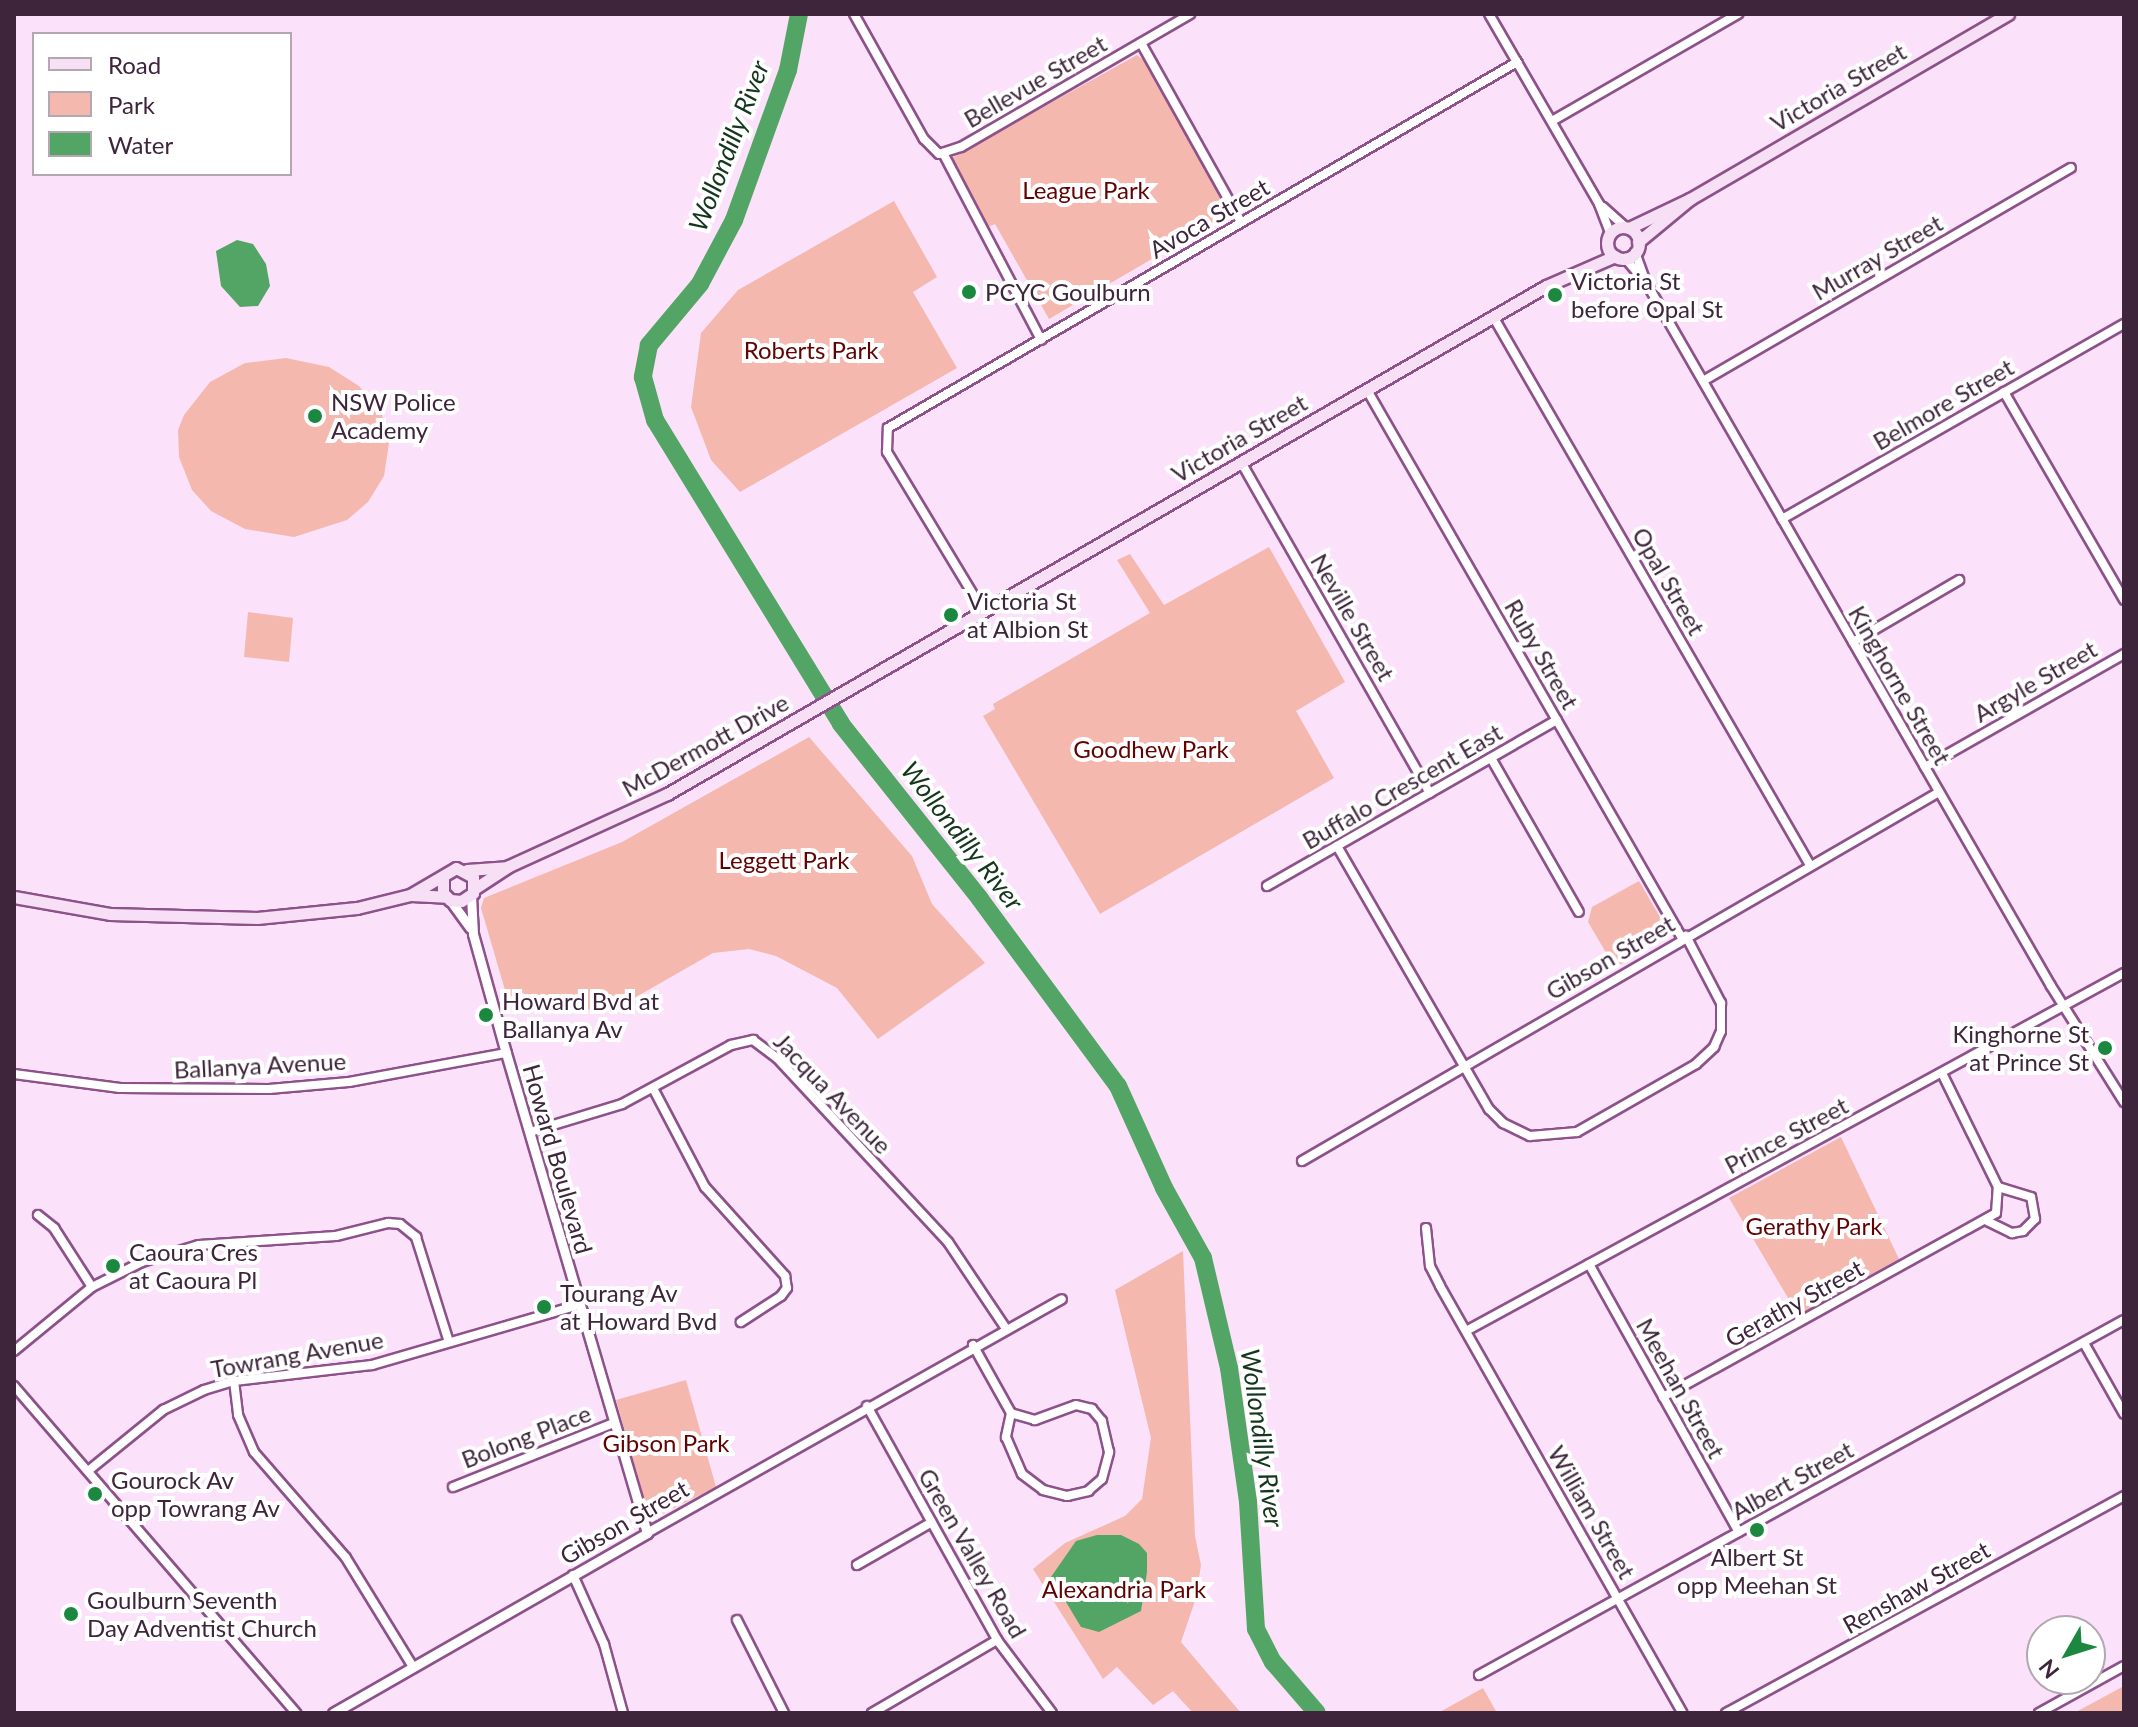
<!DOCTYPE html>
<style>
body{margin:0}
#map{position:relative;width:2138px;height:1727px;overflow:hidden;background:#fce1fa;font-family:Lato,sans-serif}
div>[style]{position:absolute}
[style*='--x']{left:calc(var(--x)*1px);top:calc(var(--y)*1px);width:calc(var(--w)*1px);rotate:calc(var(--a)*1deg)}
.green>*{inset:0;background:#f5b8af}
.water>*{inset:0;background:#52a564}
.river>*{height:18px;margin:-9px;padding:0 9px;transform-origin:9px;border-radius:9px;background:#52a564}
.roads{filter:drop-shadow(2px 0 #8c5289) drop-shadow(-2px 0 #8c5289) drop-shadow(0 2px #8c5289) drop-shadow(0 -2px #8c5289)}
.minor>*{height:8px;margin:-4px;padding:0 4px;transform-origin:4px;border-radius:4px;background:#fff}
.tertiary>*{height:9px;margin:-4.5px;padding:0 4.5px;transform-origin:4.5px;border-radius:4.5px;background:#fff}
.secondary>*{height:11px;margin:-5.5px;padding:0 5.5px;transform-origin:5.5px;border-radius:5.5px;background:#f7e0f5}
.secondary>.ring{margin:-5.5px;padding:0;box-sizing:content-box;background:none;border:11px solid #f7e0f5;border-radius:50%}
.dots>*{width:22px;height:22px;translate:-50% -50%;box-sizing:border-box;border:4px solid #fff;border-radius:50%}
span{translate:-50% -50%;white-space:nowrap;text-align:center;line-height:1.15;-webkit-text-stroke:8px #fff;paint-order:stroke}
.street-label{font-size:24px;color:#3e253c}
.park-label{font-size:24px;color:#600302}
.poi-label{font-size:24px;color:#3e253c}
.left{translate:0 -50%;text-align:left}
.right{translate:-100% -50%;text-align:right}
.water-label{font-size:26px;color:#13361c;font-style:italic}
.frame{position:absolute;inset:0;border:16px solid #3e253c;pointer-events:none}
.legend{position:absolute;left:32px;top:32px;width:260px;height:144px;box-sizing:border-box;background:#fff;border:2px solid #b2a8b1;margin:0;padding:10px 14px;list-style:none;font-size:24px;color:#3e253c}
.legend li{display:flex;align-items:center;gap:16px;height:40px}
.legend b{width:40px;border:2px solid #b2a8b1}
.north{position:absolute;left:2026px;top:1615px;width:80px;height:80px;box-sizing:border-box;background:#fff;border:2px solid #b2a8b1;border-radius:50%;rotate:231deg;font-size:22px;font-weight:700;line-height:32px;text-align:center;color:#3e253c}
.north::after{content:'';display:block;margin:auto;width:28px;height:36px;background:#1c883f;clip-path:polygon(50% 0,100% 100%,50% 72%,0 100%)}
</style>
<div id="map">
<div class="green">
<div style="clip-path:polygon(1137px 55px,1146px 62px,1229px 214px,1049px 319px,995px 224px,986px 228px,950px 159px)"></div>
<div style="clip-path:polygon(894px 201px,937px 277px,913px 292px,957px 368px,740px 492px,711px 460px,691px 407px,701px 333px,738px 290px)"></div>
<div style="clip-path:polygon(286px 358px,329px 367px,359px 386px,382px 415px,389px 443px,384px 476px,368px 502px,347px 520px,294px 537px,245px 529px,211px 511px,192px 490px,179px 457px,178px 430px,184px 415px,210px 382px,245px 363px)"></div>
<div style="clip-path:polygon(1269px 547px,1345px 682px,1296px 711px,1334px 778px,1100px 914px,983px 716px,995px 709px,993px 704px,1150px 613px,1117px 560px,1130px 554px,1164px 605px)"></div>
<div style="clip-path:polygon(248px 612px,293px 618px,289px 662px,244px 657px)"></div>
<div style="clip-path:polygon(809px 737px,912px 856px,932px 904px,985px 963px,878px 1039px,837px 988px,776px 956px,749px 949px,713px 953px,622px 1005px,585px 1010px,522px 993px,507px 997px,481px 908px,484px 898px,622px 842px)"></div>
<div style="clip-path:polygon(1639px 881px,1664px 924px,1664px 937px,1615px 968px,1588px 922px,1592px 907px)"></div>
<div style="clip-path:polygon(1841px 1137px,1899px 1259px,1798px 1315px,1729px 1198px)"></div>
<div style="clip-path:polygon(1183px 1251px,1195px 1536px,1201px 1565px,1196px 1598px,1181px 1642px,1241px 1713px,1193px 1713px,1173px 1691px,1153px 1705px,1117px 1667px,1103px 1679px,1033px 1569px,1065px 1543px,1125px 1516px,1142px 1499px,1151px 1438px,1115px 1290px)"></div>
<div style="clip-path:polygon(686px 1380px,716px 1487px,656px 1517px,647px 1509px,616px 1400px)"></div>
<div style="clip-path:polygon(2124px 1686px,2124px 1713px,2074px 1713px)"></div>
<div style="clip-path:polygon(1483px 1688px,1497px 1713px,1438px 1713px)"></div>
</div>
<div class="water">
<div style="clip-path:polygon(237px 240px,253px 244px,266px 264px,270px 286px,258px 306px,240px 307px,221px 286px,216px 251px)"></div>
<div style="clip-path:polygon(1097px 1535px,1121px 1535px,1139px 1544px,1147px 1553px,1147px 1572px,1141px 1611px,1099px 1632px,1081px 1627px,1051px 1577px,1076px 1541px)"></div>
</div>
<div class="river">
<div style="--x:799;--y:14;--w:57;--a:101.1"></div>
<div style="--x:788;--y:70;--w:159;--a:109.8"></div>
<div style="--x:734;--y:220;--w:72;--a:118"></div>
<div style="--x:700;--y:284;--w:80;--a:129.9"></div>
<div style="--x:649;--y:345;--w:33;--a:101"></div>
<div style="--x:643;--y:377;--w:45;--a:74.4"></div>
<div style="--x:655;--y:420;--w:356;--a:58.5"></div>
<div style="--x:841;--y:724;--w:223;--a:51.5"></div>
<div style="--x:980;--y:899;--w:232;--a:53.6"></div>
<div style="--x:1118;--y:1086;--w:112;--a:65.7"></div>
<div style="--x:1164;--y:1188;--w:80;--a:60.9"></div>
<div style="--x:1203;--y:1258;--w:113;--a:76.7"></div>
<div style="--x:1229;--y:1368;--w:135;--a:81.9"></div>
<div style="--x:1248;--y:1502;--w:127;--a:86.4"></div>
<div style="--x:1256;--y:1629;--w:37;--a:63"></div>
<div style="--x:1273;--y:1662;--w:67;--a:49.2"></div>
</div>
<div class="roads">
<div class="minor">
<div style="--x:854;--y:14;--w:143;--a:60.8"></div>
<div style="--x:924;--y:139;--w:21;--a:45"></div>
<div style="--x:939;--y:154;--w:23;--a:-18"></div>
<div style="--x:961;--y:147;--w:265;--a:-30.1"></div>
<div style="--x:1489;--y:14;--w:220;--a:59.9"></div>
<div style="--x:1599;--y:204;--w:31;--a:69"></div>
<div style="--x:1141;--y:43;--w:205;--a:60.8"></div>
<div style="--x:1552;--y:121;--w:215;--a:-29.9"></div>
<div style="--x:943;--y:153;--w:211;--a:62.3"></div>
<div style="--x:1603;--y:207;--w:30;--a:42"></div>
<div style="--x:1635;--y:252;--w:29;--a:70"></div>
<div style="--x:1625;--y:258;--w:34;--a:50"></div>
<div style="--x:1647;--y:284;--w:810;--a:60.08"></div>
<div style="--x:2051;--y:986;--w:137;--a:57.8"></div>
<div style="--x:1494;--y:318;--w:632;--a:59.99"></div>
<div style="--x:1703;--y:381;--w:425;--a:-30.1"></div>
<div style="--x:1367;--y:390;--w:632;--a:60.11"></div>
<div style="--x:2004;--y:392;--w:240;--a:60"></div>
<div style="--x:1241;--y:462;--w:381;--a:60.3"></div>
<div style="--x:1782;--y:519;--w:394;--a:-29.7"></div>
<div style="--x:983;--y:611;--w:186;--a:-121.1"></div>
<div style="--x:887;--y:452;--w:24;--a:-88"></div>
<div style="--x:888;--y:428;--w:728;--a:-30.19"></div>
<div style="--x:1853;--y:642;--w:123;--a:-30.3"></div>
<div style="--x:1491;--y:758;--w:177;--a:60.3"></div>
<div style="--x:1925;--y:767;--w:229;--a:-29.6"></div>
<div style="--x:1337;--y:846;--w:304;--a:60"></div>
<div style="--x:1489;--y:1109;--w:20;--a:45"></div>
<div style="--x:1503;--y:1123;--w:30;--a:26"></div>
<div style="--x:1530;--y:1136;--w:47;--a:-4.9"></div>
<div style="--x:1577;--y:1132;--w:137;--a:-29.7"></div>
<div style="--x:1696;--y:1064;--w:25;--a:-43"></div>
<div style="--x:1714;--y:1047;--w:17;--a:-66"></div>
<div style="--x:1721;--y:1031;--w:28;--a:-90"></div>
<div style="--x:1721;--y:1003;--w:76;--a:-117.6"></div>
<div style="--x:1267;--y:886;--w:334;--a:-29.8"></div>
<div style="--x:14;--y:1074;--w:107;--a:7.5"></div>
<div style="--x:120;--y:1088;--w:149;--a:0.4"></div>
<div style="--x:269;--y:1089;--w:80;--a:-5"></div>
<div style="--x:349;--y:1082;--w:160;--a:-10.5"></div>
<div style="--x:654;--y:1090;--w:110;--a:62.3"></div>
<div style="--x:705;--y:1187;--w:120;--a:48"></div>
<div style="--x:785;--y:1276;--w:12;--a:81"></div>
<div style="--x:787;--y:1288;--w:10;--a:127"></div>
<div style="--x:781;--y:1296;--w:48;--a:147"></div>
<div style="--x:530;--y:1132;--w:96;--a:-16.9"></div>
<div style="--x:622;--y:1104;--w:124;--a:-28.4"></div>
<div style="--x:731;--y:1045;--w:23;--a:-13"></div>
<div style="--x:753;--y:1040;--w:30;--a:37"></div>
<div style="--x:777;--y:1058;--w:251;--a:47.1"></div>
<div style="--x:948;--y:1242;--w:102;--a:56.2"></div>
<div style="--x:1302;--y:1161;--w:736;--a:-30.08"></div>
<div style="--x:38;--y:1215;--w:21;--a:39"></div>
<div style="--x:54;--y:1228;--w:70;--a:57.2"></div>
<div style="--x:1987;--y:1221;--w:28;--a:26"></div>
<div style="--x:2012;--y:1233;--w:11;--a:-10"></div>
<div style="--x:2023;--y:1231;--w:17;--a:-45"></div>
<div style="--x:2035;--y:1219;--w:22;--a:-100"></div>
<div style="--x:2031;--y:1197;--w:34;--a:-163"></div>
<div style="--x:1426;--y:1228;--w:38;--a:84"></div>
<div style="--x:1430;--y:1266;--w:22;--a:63"></div>
<div style="--x:1440;--y:1286;--w:491;--a:60.4"></div>
<div style="--x:1589;--y:1264;--w:307;--a:60.8"></div>
<div style="--x:1466;--y:1331;--w:749;--a:-28.55"></div>
<div style="--x:2084;--y:1343;--w:81;--a:60.6"></div>
<div style="--x:973;--y:1345;--w:78;--a:60.8"></div>
<div style="--x:1011;--y:1413;--w:25;--a:102"></div>
<div style="--x:1006;--y:1437;--w:40;--a:66.6"></div>
<div style="--x:1022;--y:1474;--w:26;--a:37"></div>
<div style="--x:1043;--y:1490;--w:25;--a:14"></div>
<div style="--x:1067;--y:1496;--w:22;--a:-13"></div>
<div style="--x:1088;--y:1491;--w:18;--a:-41"></div>
<div style="--x:1102;--y:1479;--w:28;--a:-75"></div>
<div style="--x:1109;--y:1452;--w:32;--a:-103"></div>
<div style="--x:1102;--y:1421;--w:16;--a:-130"></div>
<div style="--x:1092;--y:1409;--w:16;--a:-166"></div>
<div style="--x:1076;--y:1405;--w:44;--a:159.9"></div>
<div style="--x:1035;--y:1420;--w:25;--a:-164"></div>
<div style="--x:14;--y:1351;--w:101;--a:-39.4"></div>
<div style="--x:92;--y:1287;--w:56;--a:-26.6"></div>
<div style="--x:142;--y:1262;--w:59;--a:-16.6"></div>
<div style="--x:199;--y:1245;--w:137;--a:-3.8"></div>
<div style="--x:336;--y:1236;--w:54;--a:-14"></div>
<div style="--x:388;--y:1223;--w:12;--a:5"></div>
<div style="--x:400;--y:1224;--w:21;--a:39"></div>
<div style="--x:416;--y:1237;--w:110;--a:72.6"></div>
<div style="--x:234;--y:1381;--w:34;--a:83"></div>
<div style="--x:238;--y:1415;--w:40;--a:66.6"></div>
<div style="--x:254;--y:1452;--w:140;--a:49"></div>
<div style="--x:346;--y:1558;--w:128;--a:58.4"></div>
<div style="--x:14;--y:1386;--w:432;--a:49.2"></div>
<div style="--x:1663;--y:1397;--w:380;--a:-28.9"></div>
<div style="--x:1996;--y:1213;--w:26;--a:-86"></div>
<div style="--x:1998;--y:1187;--w:127;--a:-116.2"></div>
<div style="--x:867;--y:1406;--w:268;--a:60.9"></div>
<div style="--x:997;--y:1640;--w:91;--a:53"></div>
<div style="--x:88;--y:1471;--w:97;--a:-39.1"></div>
<div style="--x:163;--y:1410;--w:46;--a:-26"></div>
<div style="--x:204;--y:1390;--w:31;--a:-17"></div>
<div style="--x:234;--y:1381;--w:139;--a:-6.6"></div>
<div style="--x:372;--y:1365;--w:216;--a:-16.2"></div>
<div style="--x:453;--y:1487;--w:173;--a:-21.7"></div>
<div style="--x:647;--y:1533;--w:476;--a:-29.4"></div>
<div style="--x:857;--y:1565;--w:86;--a:-29.8"></div>
<div style="--x:573;--y:1575;--w:76;--a:65.8"></div>
<div style="--x:604;--y:1644;--w:72;--a:74.6"></div>
<div style="--x:737;--y:1620;--w:104;--a:63.2"></div>
<div style="--x:1479;--y:1675;--w:736;--a:-28.83"></div>
<div style="--x:872;--y:1713;--w:145;--a:-30.3"></div>
<div style="--x:1726;--y:1713;--w:453;--a:-28.6"></div>
<div style="--x:2039;--y:1713;--w:97;--a:-28.9"></div>
</div>
<div class="tertiary">
<div style="--x:450;--y:900;--w:34;--a:54"></div>
<div style="--x:333;--y:1713;--w:362;--a:-29.8"></div>
<div style="--x:647;--y:1533;--w:500;--a:-106.37"></div>
<div style="--x:506;--y:1053;--w:123;--a:-105.5"></div>
<div style="--x:473;--y:934;--w:38;--a:-93"></div>
</div>
<div class="secondary">
<div class="ring" style="left:1607px;top:227px;width:21px;height:21px"></div>
<div style="--x:1629;--y:228;--w:68;--a:-25.4"></div>
<div style="--x:1690;--y:199;--w:368;--a:-30.2"></div>
<div style="--x:1638;--y:242;--w:67;--a:-39.6"></div>
<div style="--x:467;--y:870;--w:39;--a:-4"></div>
<div style="--x:474;--y:889;--w:42;--a:-33.3"></div>
<div style="--x:509;--y:866;--w:174;--a:-24.5"></div>
<div style="--x:667;--y:794;--w:1015;--a:-30.02"></div>
<div style="--x:1546;--y:286;--w:75;--a:-23.5"></div>
<div style="--x:411;--y:895;--w:35;--a:3"></div>
<div style="--x:14;--y:897;--w:97;--a:10"></div>
<div style="--x:110;--y:914;--w:147;--a:1.6"></div>
<div style="--x:257;--y:918;--w:100;--a:-5.7"></div>
<div style="--x:357;--y:908;--w:55;--a:-13.8"></div>
<div style="--x:410;--y:895;--w:53;--a:-30.4"></div>
<div style="--x:456;--y:868;--w:19;--a:28"></div>
<div style="--x:473;--y:877;--w:16;--a:90"></div>
<div style="--x:473;--y:893;--w:14;--a:146"></div>
<div style="--x:461;--y:901;--w:11;--a:-175"></div>
<div style="--x:450;--y:900;--w:10;--a:-135"></div>
<div style="--x:443;--y:893;--w:15;--a:-90"></div>
</div>
</div>
<div class="dots">
<div style="left:969px;top:292px;background:#1c883f"></div>
<div style="left:1555px;top:295px;background:#1c883f"></div>
<div style="left:315px;top:416px;background:#1c883f"></div>
<div style="left:951px;top:615px;background:#1c883f"></div>
<div style="left:486px;top:1015px;background:#1c883f"></div>
<div style="left:2105px;top:1048px;background:#1c883f"></div>
<div style="left:113px;top:1266px;background:#1c883f"></div>
<div style="left:544px;top:1307px;background:#1c883f"></div>
<div style="left:95px;top:1494px;background:#1c883f"></div>
<div style="left:1757px;top:1530px;background:#1c883f"></div>
<div style="left:71px;top:1614px;background:#1c883f"></div>
</div>
<div class="street-label">
<span style="left:1035px;top:81px;rotate:-30deg">Bellevue Street</span>
<span style="left:1838px;top:87px;rotate:-30deg">Victoria Street</span>
<span style="left:1209px;top:218px;rotate:-30deg">Avoca Street</span>
<span style="left:1877px;top:257px;rotate:-30deg">Murray Street</span>
<span style="left:1943px;top:404px;rotate:-30deg">Belmore Street</span>
<span style="left:1239px;top:438px;rotate:-30deg">Victoria Street</span>
<span style="left:1669px;top:581px;rotate:60deg">Opal Street</span>
<span style="left:1353px;top:617px;rotate:60deg">Neville Street</span>
<span style="left:1542px;top:654px;rotate:60deg">Ruby Street</span>
<span style="left:2035px;top:681px;rotate:-30deg">Argyle Street</span>
<span style="left:1900px;top:685px;rotate:60deg">Kinghorne Street</span>
<span style="left:705px;top:745px;rotate:-29deg">McDermott Drive</span>
<span style="left:1402px;top:786px;rotate:-30deg">Buffalo Crescent East</span>
<span style="left:1610px;top:957px;rotate:-30deg">Gibson Street</span>
<span style="left:260px;top:1065px;rotate:-3deg">Ballanya Avenue</span>
<span style="left:833px;top:1093px;rotate:46deg">Jacqua Avenue</span>
<span style="left:1786px;top:1135px;rotate:-28deg">Prince Street</span>
<span style="left:558px;top:1159px;rotate:74deg">Howard Boulevard</span>
<span style="left:1794px;top:1303px;rotate:-29deg">Gerathy Street</span>
<span style="left:297px;top:1354px;rotate:-10deg">Towrang Avenue</span>
<span style="left:1681px;top:1388px;rotate:61deg">Meehan Street</span>
<span style="left:526px;top:1436px;rotate:-21deg">Bolong Place</span>
<span style="left:1792px;top:1480px;rotate:-29deg">Albert Street</span>
<span style="left:1592px;top:1512px;rotate:60deg">William Street</span>
<span style="left:624px;top:1522px;rotate:-30deg">Gibson Street</span>
<span style="left:973px;top:1553px;rotate:60deg">Green Valley Road</span>
<span style="left:1916px;top:1587px;rotate:-29deg">Renshaw Street</span>
</div>
<div class="park-label">
<span style="left:1086px;top:190px">League Park</span>
<span style="left:811px;top:350px">Roberts Park</span>
<span style="left:1151px;top:749px">Goodhew Park</span>
<span style="left:784px;top:860px">Leggett Park</span>
<span style="left:1814px;top:1226px">Gerathy Park</span>
<span style="left:666px;top:1443px">Gibson Park</span>
<span style="left:1124px;top:1589px">Alexandria Park</span>
</div>
<div class="poi-label">
<span class="left" style="left:1571px;top:295px">Victoria St<br>before Opal St</span>
<span class="left" style="left:985px;top:292px">PCYC Goulburn</span>
<span class="left" style="left:331px;top:416px">NSW Police<br>Academy</span>
<span class="left" style="left:967px;top:615px">Victoria St<br>at Albion St</span>
<span class="left" style="left:502px;top:1015px">Howard Bvd at<br>Ballanya Av</span>
<span class="right" style="left:2089px;top:1048px">Kinghorne St<br>at Prince St</span>
<span class="left" style="left:129px;top:1266px">Caoura Cres<br>at Caoura Pl</span>
<span class="left" style="left:560px;top:1307px">Tourang Av<br>at Howard Bvd</span>
<span class="left" style="left:111px;top:1494px">Gourock Av<br>opp Towrang Av</span>
<span style="left:1757px;top:1571px">Albert St<br>opp Meehan St</span>
<span class="left" style="left:87px;top:1614px">Goulburn Seventh<br>Day Adventist Church</span>
</div>
<div class="water-label">
<span style="left:729px;top:146px;rotate:-69deg">Wollondilly River</span>
<span style="left:962px;top:836px;rotate:52deg">Wollondilly River</span>
<span style="left:1262px;top:1438px;rotate:82deg">Wollondilly River</span>
</div>
<div class="frame"></div>
<ul class="legend">
<li><b style="height:10px;background:#f7e0f5"></b>Road</li>
<li><b style="height:22px;background:#f5b8af"></b>Park</li>
<li><b style="height:22px;background:#52a564"></b>Water</li>
</ul>
<div class="north">N</div>
</div>
